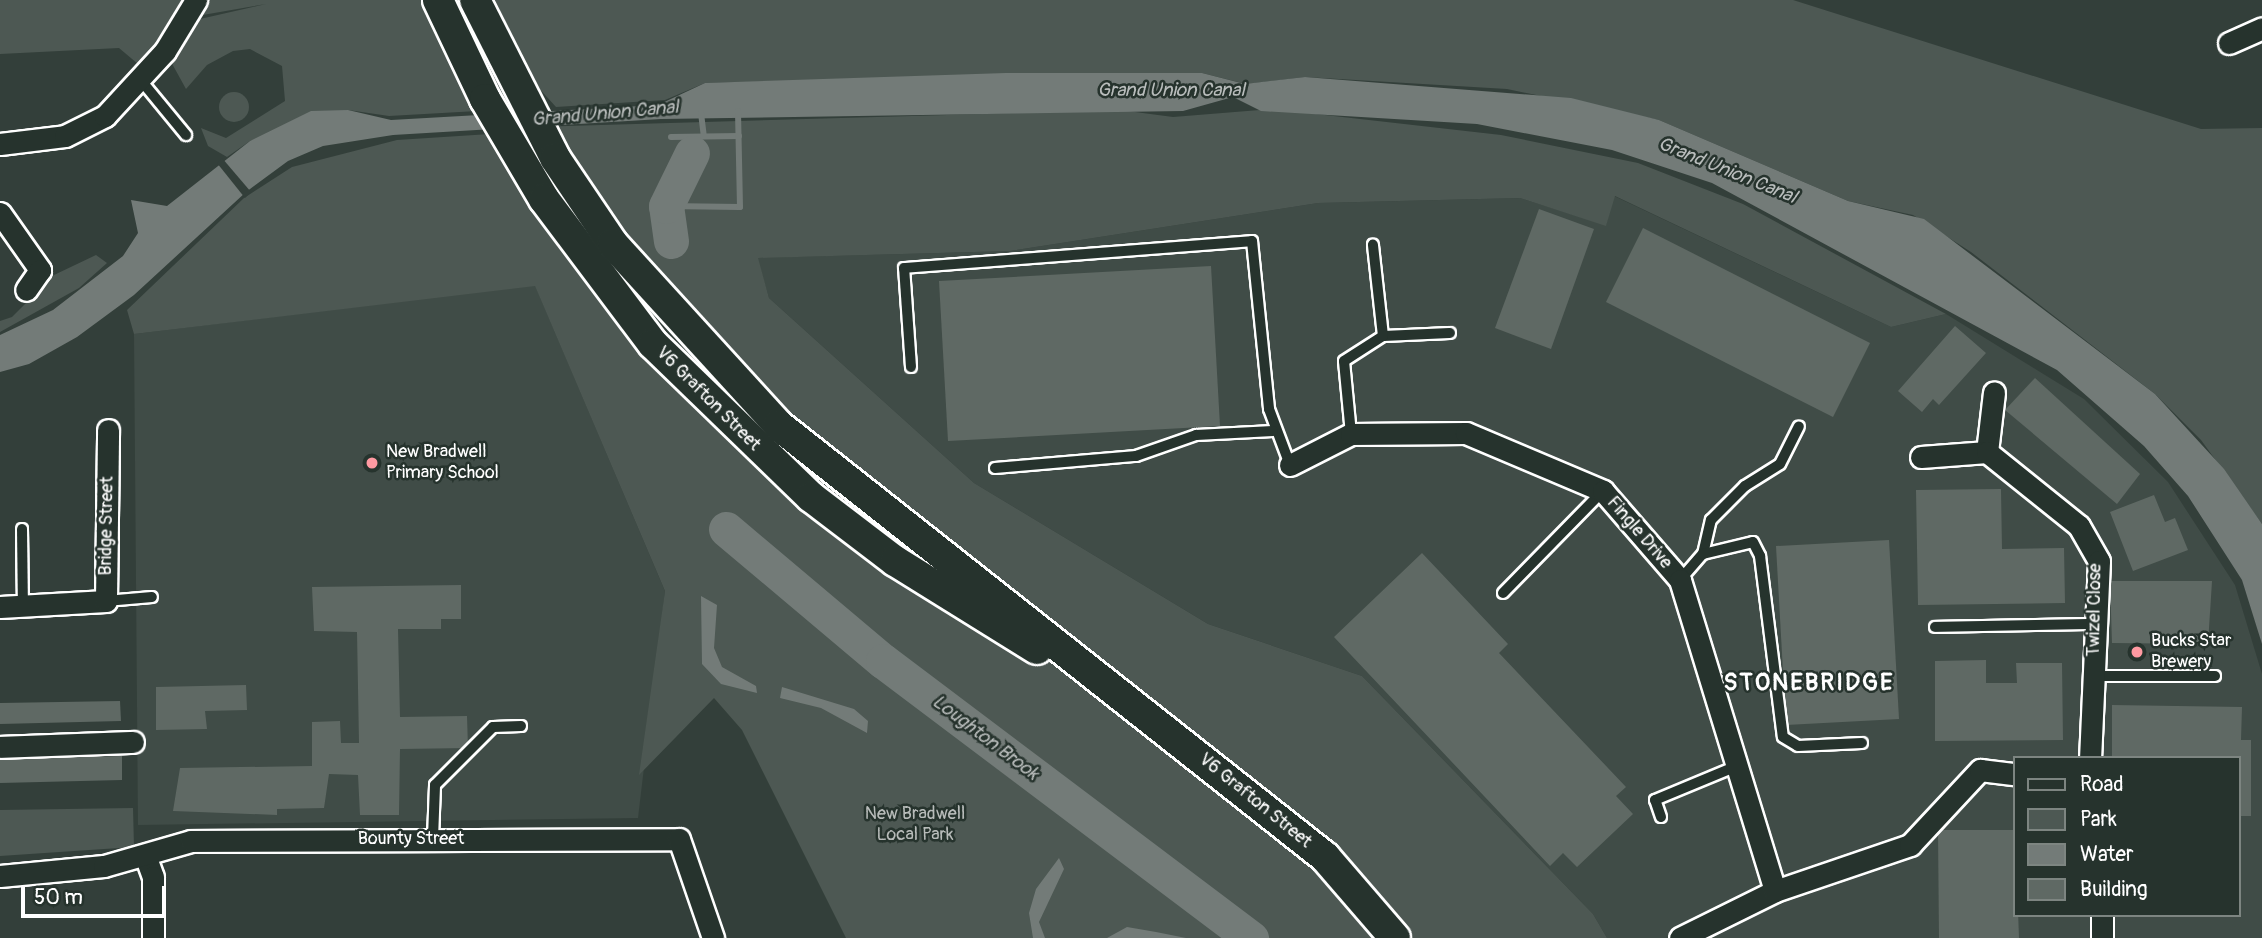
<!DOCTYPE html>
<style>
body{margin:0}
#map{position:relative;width:2262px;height:938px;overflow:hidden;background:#333f3a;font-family:Pangolin,sans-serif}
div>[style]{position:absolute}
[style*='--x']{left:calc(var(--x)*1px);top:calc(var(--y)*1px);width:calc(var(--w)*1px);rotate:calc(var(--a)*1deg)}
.built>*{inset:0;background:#404c47}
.green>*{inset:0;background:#4d5853}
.round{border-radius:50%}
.water>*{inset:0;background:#737b78}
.pier>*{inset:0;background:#333f3a}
.stream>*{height:6px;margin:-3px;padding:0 3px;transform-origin:3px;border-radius:3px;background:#737b78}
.river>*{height:35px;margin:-17.5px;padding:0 17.5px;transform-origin:17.5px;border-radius:17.5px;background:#737b78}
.building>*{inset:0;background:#5f6964}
.roads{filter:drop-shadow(2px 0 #fff) drop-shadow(-2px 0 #fff) drop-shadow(0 2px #fff) drop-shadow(0 -2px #fff)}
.lane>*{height:10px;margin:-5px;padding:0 5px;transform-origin:5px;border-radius:5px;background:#26332d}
.street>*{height:21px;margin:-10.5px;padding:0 10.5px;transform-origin:10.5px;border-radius:10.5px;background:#26332d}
.secondary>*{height:30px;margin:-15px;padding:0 15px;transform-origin:15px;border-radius:15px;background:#26332d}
.dots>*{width:19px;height:19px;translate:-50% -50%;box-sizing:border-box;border:4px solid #26332d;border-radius:50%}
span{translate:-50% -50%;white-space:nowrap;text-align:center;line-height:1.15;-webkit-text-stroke:5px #26332d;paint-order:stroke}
.street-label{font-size:18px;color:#fff}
.poi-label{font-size:18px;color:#fff}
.left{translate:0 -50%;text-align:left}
.park-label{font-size:18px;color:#b8bcba}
.water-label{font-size:19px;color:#b9bdbc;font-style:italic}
.district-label{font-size:24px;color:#fff;font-weight:700;letter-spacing:2px}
.legend{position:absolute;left:2013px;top:756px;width:228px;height:161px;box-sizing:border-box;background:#26332d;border:2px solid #7d8581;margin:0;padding:9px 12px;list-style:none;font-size:21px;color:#fff}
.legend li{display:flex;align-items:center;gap:14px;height:35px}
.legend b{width:35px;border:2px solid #7d8581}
.scale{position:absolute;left:21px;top:886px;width:145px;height:32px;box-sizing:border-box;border:4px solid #fff;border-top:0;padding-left:9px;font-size:21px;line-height:24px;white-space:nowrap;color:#fff;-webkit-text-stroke:5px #26332d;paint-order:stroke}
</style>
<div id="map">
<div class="built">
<div style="clip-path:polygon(evenodd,1614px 196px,1891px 327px,1946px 314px,2084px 399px,2168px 482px,2235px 585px,2262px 674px,2262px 938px,1607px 938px,1593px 914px,1362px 676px,1208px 624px,974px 483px,769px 298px,757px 258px,1010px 251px,1318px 203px,1520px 198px,1606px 225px,1614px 196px,2015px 758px,2239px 758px,2239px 915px,2015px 915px,2015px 758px)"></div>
<div style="clip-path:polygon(535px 285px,665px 591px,638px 818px,138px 825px,134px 334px)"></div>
</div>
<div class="green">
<div style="clip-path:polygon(0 0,440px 0,495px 110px,389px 116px,348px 110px,250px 141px,227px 157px,208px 146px,201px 128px,226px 138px,285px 101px,282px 66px,250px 49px,233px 51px,207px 65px,186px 89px,165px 51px,200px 19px,266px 4px,197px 16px,138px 64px,119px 48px,0 54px)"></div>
<div style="clip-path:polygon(495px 0,1793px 0,2201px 129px,2262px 128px,2262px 524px,2201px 440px,2155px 394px,1971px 252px,1913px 215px,1848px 201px,1659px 120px,1507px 89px,1305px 77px,1246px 84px,1202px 73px,705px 83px,665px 100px,556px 107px,536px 85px)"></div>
<div class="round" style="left:219px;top:92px;width:30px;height:30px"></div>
<div style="clip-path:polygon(1272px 109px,1501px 135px,1638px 163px,1743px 204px,1946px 314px,1891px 327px,1615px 196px,1606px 226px,1520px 198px,1318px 203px,1010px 251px,758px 258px,769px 298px,974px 483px,1208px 624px,1362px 676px,1593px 914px,1607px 938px,846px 938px,742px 730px,714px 698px,639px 775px,665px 591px,535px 286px,134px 334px,127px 310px,244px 198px,292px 167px,397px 140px,490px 134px,609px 292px,811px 497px,1092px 679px,778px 425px,533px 127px,1120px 110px,1173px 117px)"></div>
<div style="clip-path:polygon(96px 255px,107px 263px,79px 288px,0 332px,0 321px,12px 317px,54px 275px)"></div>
<div style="clip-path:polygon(133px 808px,134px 847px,0 856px,0 810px)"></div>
</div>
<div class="water">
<div style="clip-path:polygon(1006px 73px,1202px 73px,1245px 84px,1305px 77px,1571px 98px,1659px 120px,1848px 201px,1924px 219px,2155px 394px,2224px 469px,2262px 524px,2262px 644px,2242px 580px,2188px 496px,2144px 446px,2057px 370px,1712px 183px,1612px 150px,1477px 124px,1261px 111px,1233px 97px,1183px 111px,661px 119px,393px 135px,323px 146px,288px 161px,246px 192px,134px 295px,77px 337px,29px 364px,0 372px,0 335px,53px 310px,123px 256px,138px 233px,131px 200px,167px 206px,250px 141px,311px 111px,348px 110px,391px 120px,658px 105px,705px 83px)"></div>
<div style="clip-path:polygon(701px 596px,717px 605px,714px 648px,722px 667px,756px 686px,757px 693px,721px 684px,702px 664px)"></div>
<div style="clip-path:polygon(782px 687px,854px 709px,868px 721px,867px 733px,821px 708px,780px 698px)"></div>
<div style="clip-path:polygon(1059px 858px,1064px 869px,1039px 922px,1045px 938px,1033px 938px,1029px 913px,1036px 889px)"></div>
<div style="clip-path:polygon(1127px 927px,1156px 932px,1186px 938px,1107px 938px)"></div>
</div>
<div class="pier">
<div style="clip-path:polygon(222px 158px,251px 192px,245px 198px,217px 163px)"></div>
</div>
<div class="stream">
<div style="--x:701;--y:113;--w:23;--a:83"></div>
<div style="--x:671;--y:137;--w:68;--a:-0.8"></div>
<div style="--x:666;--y:206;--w:74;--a:0.8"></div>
<div style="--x:740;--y:207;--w:96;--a:-91.2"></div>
</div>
<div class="river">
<div style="--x:671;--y:241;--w:35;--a:-98"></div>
<div style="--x:666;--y:206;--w:59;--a:-63.9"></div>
<div style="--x:726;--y:529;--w:205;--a:40.1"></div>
<div style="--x:883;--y:661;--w:461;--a:37"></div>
</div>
<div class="building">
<div style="clip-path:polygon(1539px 209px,1594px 229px,1551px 349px,1495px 328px)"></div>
<div style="clip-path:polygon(1643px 228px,1870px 343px,1833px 417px,1606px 302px)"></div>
<div style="clip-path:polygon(1211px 266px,1220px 426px,948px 441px,939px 281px)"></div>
<div style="clip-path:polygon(1955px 326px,1986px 353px,1939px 405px,1933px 399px,1922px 412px,1898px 391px)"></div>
<div style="clip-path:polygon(2035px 378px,2140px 474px,2117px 504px,2005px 410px)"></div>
<div style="clip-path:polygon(2001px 489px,2002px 549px,2064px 548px,2065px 603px,1918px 605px,1916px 490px)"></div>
<div style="clip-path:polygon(2154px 495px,2165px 522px,2175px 518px,2188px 550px,2133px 571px,2110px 512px)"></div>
<div style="clip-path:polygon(1889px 540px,1899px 719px,1786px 725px,1776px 546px)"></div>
<div style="clip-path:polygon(1422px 553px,1508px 644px,1499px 653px,1626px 787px,1616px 796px,1633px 814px,1577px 867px,1563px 853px,1550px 866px,1334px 637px)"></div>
<div style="clip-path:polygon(2110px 581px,2212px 581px,2208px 644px,2112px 643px)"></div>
<div style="clip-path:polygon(461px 585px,461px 619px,441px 619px,441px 629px,398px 629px,400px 717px,467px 716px,468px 748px,400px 749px,399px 815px,360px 815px,358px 775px,329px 774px,324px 808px,277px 809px,277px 815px,173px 811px,180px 768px,312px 766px,312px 722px,340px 721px,341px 743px,359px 743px,357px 632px,314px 631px,312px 587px)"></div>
<div style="clip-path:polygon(1986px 660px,1986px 683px,2017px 683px,2016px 663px,2062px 663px,2063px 740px,1935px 741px,1935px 661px)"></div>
<div style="clip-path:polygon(246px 685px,247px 710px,205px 711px,207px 729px,156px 730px,156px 687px)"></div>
<div style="clip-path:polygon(120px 701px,121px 721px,0 724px,0 703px)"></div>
<div style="clip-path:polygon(2112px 705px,2242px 707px,2241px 740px,2251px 740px,2251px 816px,2239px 816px,2239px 758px,2112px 758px)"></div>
<div style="clip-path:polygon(122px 756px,122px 780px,0 783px,0 759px)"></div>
<div style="clip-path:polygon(1938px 830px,2015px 830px,2019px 938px,1939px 938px)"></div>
</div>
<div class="roads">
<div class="lane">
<div style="--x:139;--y:78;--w:74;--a:50.5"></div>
<div style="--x:1383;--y:336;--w:67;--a:-2.6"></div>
<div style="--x:911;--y:367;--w:99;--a:-94"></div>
<div style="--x:904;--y:268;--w:349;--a:-4.4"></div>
<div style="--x:1252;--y:241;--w:169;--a:84.2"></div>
<div style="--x:1269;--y:409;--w:60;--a:69.4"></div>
<div style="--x:1351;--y:434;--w:73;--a:-95.5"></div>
<div style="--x:1344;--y:361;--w:46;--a:-32.7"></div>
<div style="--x:1383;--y:336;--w:92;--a:-96.3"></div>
<div style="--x:995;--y:468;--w:142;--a:-4.9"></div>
<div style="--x:1136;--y:456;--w:64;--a:-19.3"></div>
<div style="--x:1196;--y:435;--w:77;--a:-3"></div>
<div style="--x:22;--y:529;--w:78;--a:89.3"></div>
<div style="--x:1703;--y:554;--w:35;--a:-77"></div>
<div style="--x:1711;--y:520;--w:48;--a:-45"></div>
<div style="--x:1745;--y:486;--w:41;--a:-32.2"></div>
<div style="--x:1780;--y:464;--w:42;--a:-63.4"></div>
<div style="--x:1680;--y:580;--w:35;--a:-49"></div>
<div style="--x:1703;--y:554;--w:51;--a:-13.5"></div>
<div style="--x:1753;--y:542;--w:16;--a:63"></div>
<div style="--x:1760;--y:556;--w:182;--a:82.8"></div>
<div style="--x:1783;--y:737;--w:17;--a:31"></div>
<div style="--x:1798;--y:746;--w:64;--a:-2.7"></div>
<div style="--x:1503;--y:593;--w:143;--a:-45.6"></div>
<div style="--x:106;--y:601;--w:46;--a:-5"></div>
<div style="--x:1935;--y:627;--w:161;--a:-1.1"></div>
<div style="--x:2094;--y:676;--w:121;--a:0"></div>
<div style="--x:1661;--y:817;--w:18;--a:-109"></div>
<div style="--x:1655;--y:800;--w:89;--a:-22.5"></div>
<div style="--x:433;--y:838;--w:53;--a:-87.8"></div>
<div style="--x:435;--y:785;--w:82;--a:-45"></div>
<div style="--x:493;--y:727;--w:28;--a:-2"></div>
</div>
<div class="street">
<div style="--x:2229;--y:43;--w:36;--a:-24"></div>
<div style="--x:0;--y:144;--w:65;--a:-7"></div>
<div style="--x:65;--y:136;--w:45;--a:-26.6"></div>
<div style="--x:105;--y:116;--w:88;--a:-47.3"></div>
<div style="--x:165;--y:51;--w:60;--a:-58.7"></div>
<div style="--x:0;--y:213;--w:70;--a:54.9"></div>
<div style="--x:40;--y:270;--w:24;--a:125"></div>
<div style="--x:1987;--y:452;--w:60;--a:-83.3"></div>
<div style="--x:1921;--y:457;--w:66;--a:-4.3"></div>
<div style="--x:1987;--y:452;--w:118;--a:38.8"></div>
<div style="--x:2079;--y:526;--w:40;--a:60.3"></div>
<div style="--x:2099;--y:561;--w:197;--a:92.6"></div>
<div style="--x:1290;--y:465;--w:68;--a:-26.9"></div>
<div style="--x:1351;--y:434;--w:115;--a:-0.5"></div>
<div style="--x:1466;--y:433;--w:149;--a:22.9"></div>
<div style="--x:1603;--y:491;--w:118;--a:49.1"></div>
<div style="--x:1680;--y:580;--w:325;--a:73"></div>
<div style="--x:0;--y:607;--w:106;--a:-3.2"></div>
<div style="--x:106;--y:601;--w:171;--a:-89.3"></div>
<div style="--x:0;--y:747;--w:133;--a:-2.2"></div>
<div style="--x:145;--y:855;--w:23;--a:70"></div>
<div style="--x:153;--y:877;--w:61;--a:90"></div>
<div style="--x:0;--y:876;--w:104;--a:-5.5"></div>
<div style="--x:104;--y:866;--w:91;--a:-16"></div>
<div style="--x:191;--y:841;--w:488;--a:-0.2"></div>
<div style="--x:679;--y:839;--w:105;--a:71"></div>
<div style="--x:2102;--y:915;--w:23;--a:90"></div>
<div style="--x:1680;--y:938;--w:106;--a:-26.3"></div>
<div style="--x:1775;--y:891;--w:143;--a:-18.8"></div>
<div style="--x:1910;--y:845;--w:103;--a:-47"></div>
<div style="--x:1980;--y:770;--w:35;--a:7"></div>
</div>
<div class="secondary">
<div style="--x:438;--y:0;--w:110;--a:64.6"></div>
<div style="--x:485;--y:99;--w:116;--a:59.5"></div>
<div style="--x:544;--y:199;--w:181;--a:53.1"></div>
<div style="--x:653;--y:344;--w:220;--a:44.1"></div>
<div style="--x:811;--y:497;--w:106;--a:37.3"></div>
<div style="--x:895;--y:561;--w:167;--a:31.8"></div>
<div style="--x:475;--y:0;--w:177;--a:63.1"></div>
<div style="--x:555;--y:158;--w:104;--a:56"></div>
<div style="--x:613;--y:244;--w:245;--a:47.6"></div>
<div style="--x:778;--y:425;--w:697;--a:38.3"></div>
<div style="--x:1325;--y:857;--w:107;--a:49.2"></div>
</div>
</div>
<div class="dots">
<div style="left:372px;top:463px;background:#ff9aa2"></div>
<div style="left:2137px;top:652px;background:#ff9aa2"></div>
</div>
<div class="street-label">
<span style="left:708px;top:399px;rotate:45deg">V6 Grafton Street</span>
<span style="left:107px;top:526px;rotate:-89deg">Bridge Street</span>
<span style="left:1639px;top:533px;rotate:49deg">Fingle Drive</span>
<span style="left:2095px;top:610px;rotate:-89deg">Twizel Close</span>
<span style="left:1255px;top:801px;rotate:39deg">V6 Grafton Street</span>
<span style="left:411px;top:839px">Bounty Street</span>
</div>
<div class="poi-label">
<span class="left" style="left:386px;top:463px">New Bradwell<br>Primary School</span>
<span class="left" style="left:2151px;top:652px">Bucks Star<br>Brewery</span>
</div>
<div class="park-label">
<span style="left:915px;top:825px">New Bradwell<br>Local Park</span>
</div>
<div class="water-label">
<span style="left:1171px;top:91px">Grand Union Canal</span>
<span style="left:605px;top:114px;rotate:-5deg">Grand Union Canal</span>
<span style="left:1727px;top:171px;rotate:22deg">Grand Union Canal</span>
<span style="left:985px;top:738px;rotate:37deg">Loughton Brook</span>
</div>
<div class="district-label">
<span style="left:1809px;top:683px">STONEBRIDGE</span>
</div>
<ul class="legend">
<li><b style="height:9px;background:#26332d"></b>Road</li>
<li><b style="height:19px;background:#4d5853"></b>Park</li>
<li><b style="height:19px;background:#737b78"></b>Water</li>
<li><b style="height:19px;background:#5f6964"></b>Building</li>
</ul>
<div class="scale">50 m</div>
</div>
